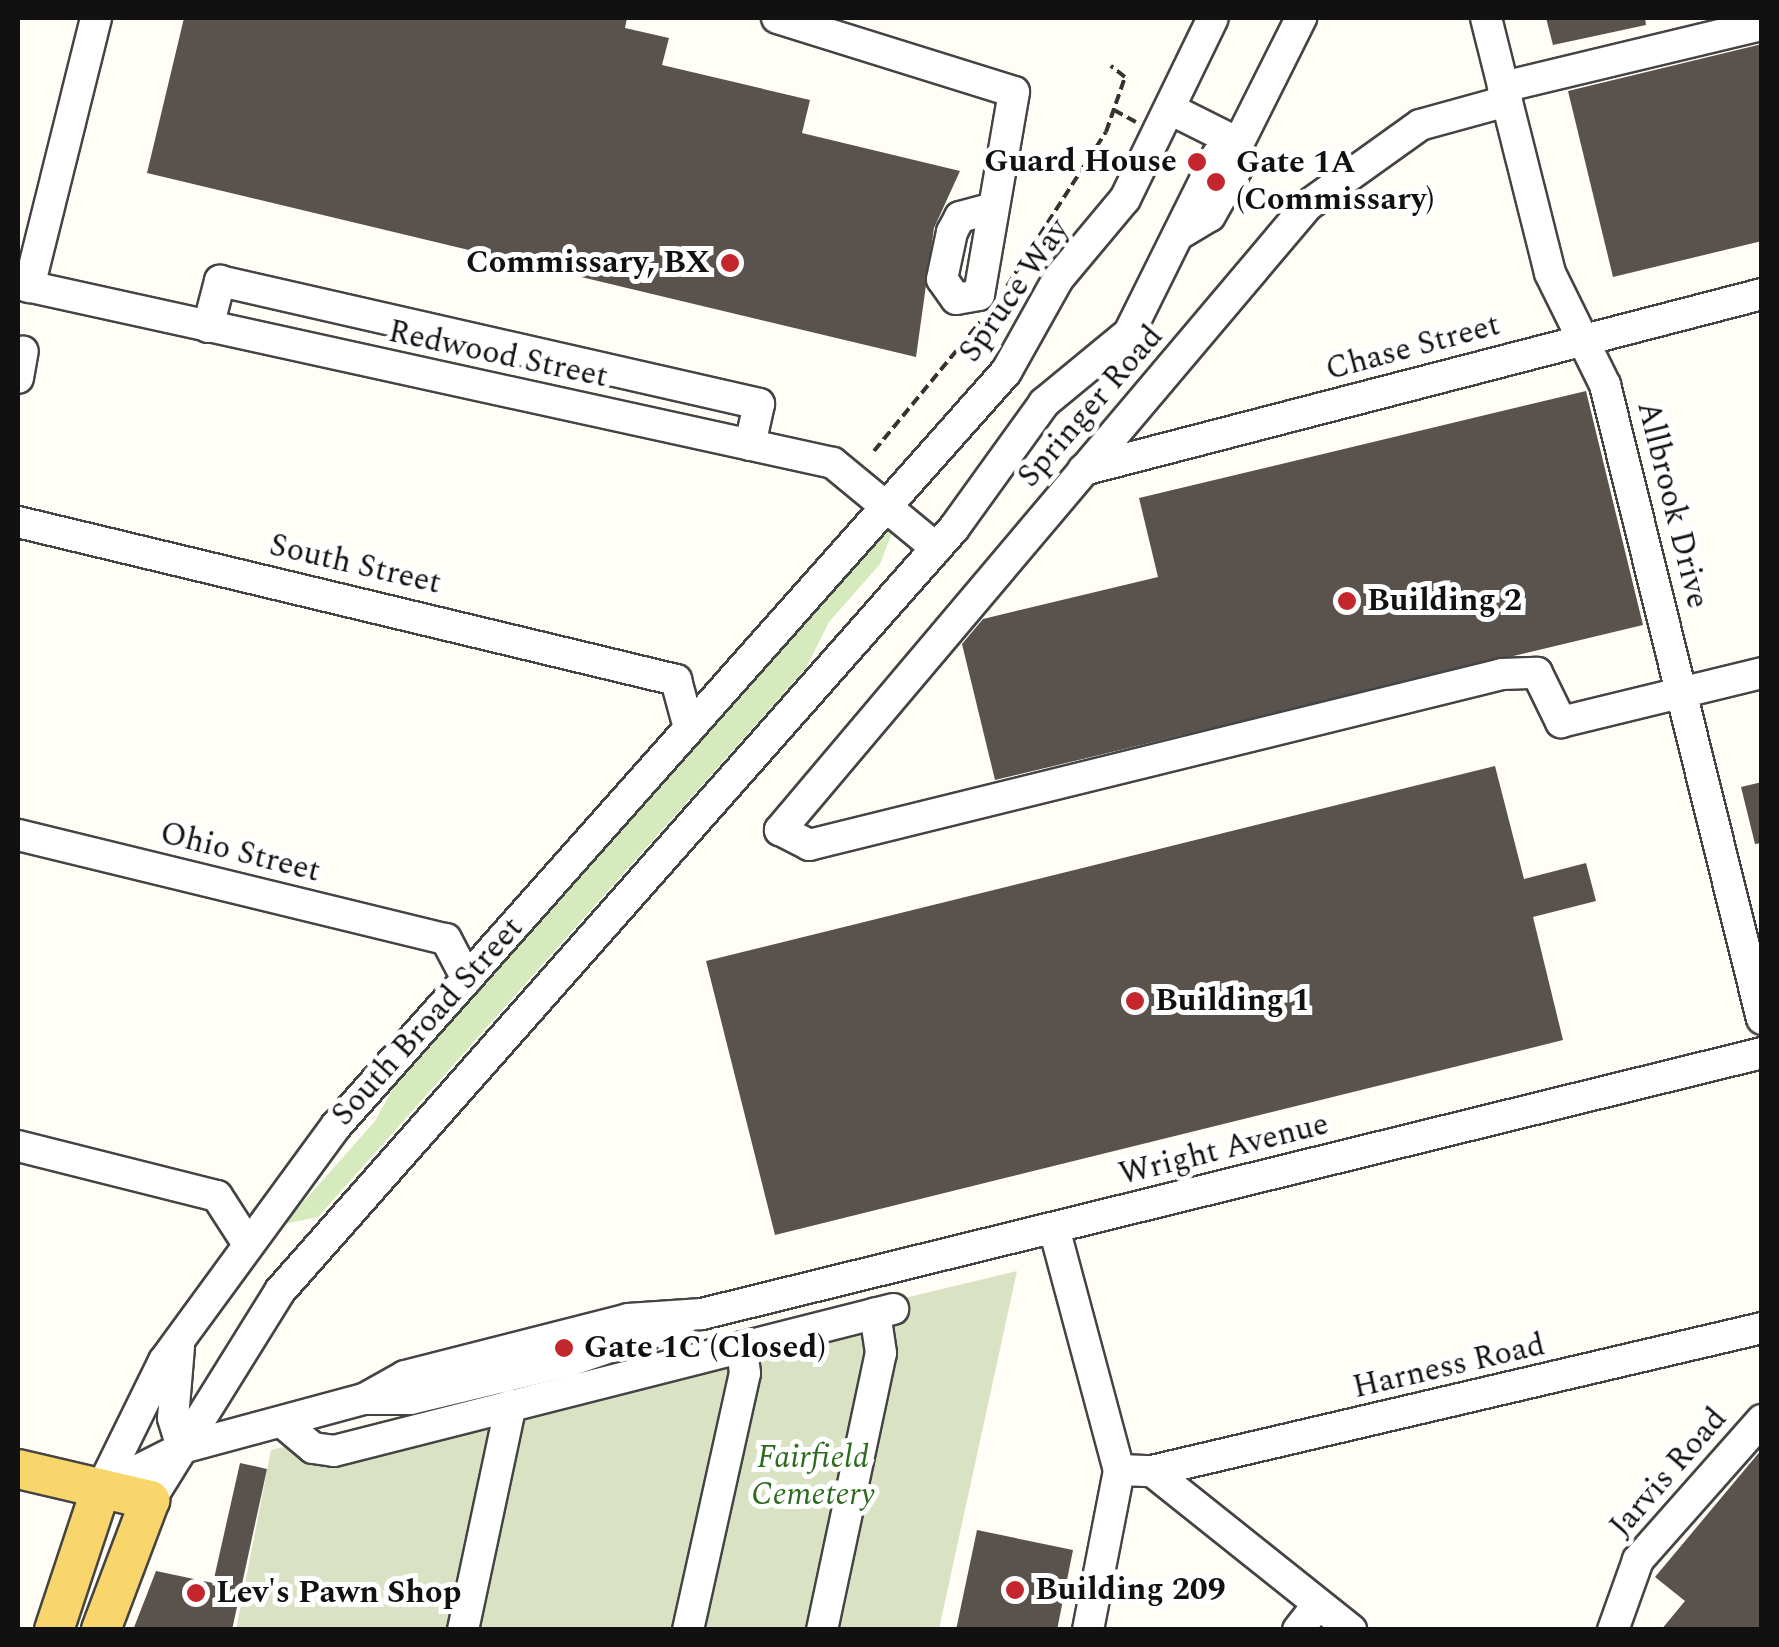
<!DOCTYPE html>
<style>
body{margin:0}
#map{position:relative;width:1779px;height:1647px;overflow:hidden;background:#fffdf5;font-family:Spectral,serif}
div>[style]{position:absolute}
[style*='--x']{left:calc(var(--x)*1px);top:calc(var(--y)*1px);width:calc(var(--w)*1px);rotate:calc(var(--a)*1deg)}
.green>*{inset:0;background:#d5ebbd}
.cemetery>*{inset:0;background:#d9e3c4}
.building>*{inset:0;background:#5a524d}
.path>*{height:4px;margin-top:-2px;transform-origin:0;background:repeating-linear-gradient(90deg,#333 0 10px,transparent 0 15px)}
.roads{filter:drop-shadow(2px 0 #444) drop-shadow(-2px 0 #444) drop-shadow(0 2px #444) drop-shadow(0 -2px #444)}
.minor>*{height:30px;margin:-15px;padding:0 15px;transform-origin:15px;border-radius:15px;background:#fff}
.major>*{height:38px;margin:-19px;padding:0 19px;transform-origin:19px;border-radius:19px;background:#f9d66b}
.dots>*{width:28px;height:28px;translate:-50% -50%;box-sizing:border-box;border:5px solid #fff;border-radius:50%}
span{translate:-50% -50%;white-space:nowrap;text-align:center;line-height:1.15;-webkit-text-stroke:10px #fff;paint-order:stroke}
.poi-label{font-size:32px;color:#111;font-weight:700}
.right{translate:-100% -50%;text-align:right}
.left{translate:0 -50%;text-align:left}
.street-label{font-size:32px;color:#111}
.park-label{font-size:32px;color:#2f6b1f;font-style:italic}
.frame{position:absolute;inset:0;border:20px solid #111;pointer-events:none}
</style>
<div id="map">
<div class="green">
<div style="clip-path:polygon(884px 525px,892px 533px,880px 564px,829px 622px,806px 668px,318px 1217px,284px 1224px,375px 1121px,402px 1072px)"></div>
</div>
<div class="cemetery">
<div style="clip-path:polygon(1017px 1271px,939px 1629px,236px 1630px,271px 1450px)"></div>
</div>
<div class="building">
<div style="clip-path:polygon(184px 18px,627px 18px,625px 28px,669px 38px,662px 65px,810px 100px,802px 133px,960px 171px,934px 228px,916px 357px,147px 173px)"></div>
<div style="clip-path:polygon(1546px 18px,1645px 18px,1646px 25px,1553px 45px)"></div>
<div style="clip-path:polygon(1762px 44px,1762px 241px,1613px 277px,1568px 91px)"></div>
<div style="clip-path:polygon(1586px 391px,1643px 625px,995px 780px,962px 644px,983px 619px,1158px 577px,1139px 498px)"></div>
<div style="clip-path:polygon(1495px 766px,1524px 879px,1586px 863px,1596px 901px,1533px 917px,1563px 1040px,775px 1235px,706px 961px)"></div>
<div style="clip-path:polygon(1762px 782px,1762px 843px,1755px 844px,1741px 787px)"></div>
<div style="clip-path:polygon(1762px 1449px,1762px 1630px,1661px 1630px,1685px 1601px,1655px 1577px)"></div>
<div style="clip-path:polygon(240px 1463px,267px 1469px,232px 1630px,133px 1630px,156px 1571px,213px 1583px)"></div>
<div style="clip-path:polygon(977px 1530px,1073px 1550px,1057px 1630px,956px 1630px)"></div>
</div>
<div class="path">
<div style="--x:1114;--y:110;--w:25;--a:29"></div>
<div style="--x:1007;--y:286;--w:183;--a:-57.3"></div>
<div style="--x:1106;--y:132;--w:58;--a:-70.9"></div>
<div style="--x:1125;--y:77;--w:18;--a:-142"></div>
<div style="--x:874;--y:451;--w:167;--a:-50.6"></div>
</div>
<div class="roads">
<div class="minor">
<div style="--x:777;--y:18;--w:248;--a:17.3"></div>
<div style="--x:1014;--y:92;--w:206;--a:99.8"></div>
<div style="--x:979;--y:295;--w:23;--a:170"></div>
<div style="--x:956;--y:299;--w:24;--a:-125"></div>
<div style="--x:942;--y:279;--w:48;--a:-78"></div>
<div style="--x:952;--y:232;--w:17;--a:-62"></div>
<div style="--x:960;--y:217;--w:28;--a:-15"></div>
<div style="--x:1486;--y:18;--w:263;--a:75.9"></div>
<div style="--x:1550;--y:273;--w:125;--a:63.8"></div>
<div style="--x:1605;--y:385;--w:653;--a:76.09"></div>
<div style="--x:1503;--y:87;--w:266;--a:-13.5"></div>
<div style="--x:1507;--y:101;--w:90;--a:164.6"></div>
<div style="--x:1420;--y:125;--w:139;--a:144.4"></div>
<div style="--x:1307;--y:206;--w:817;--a:130.18"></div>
<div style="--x:780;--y:830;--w:33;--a:27"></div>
<div style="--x:809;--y:845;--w:714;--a:-13.86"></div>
<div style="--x:1502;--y:674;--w:35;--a:-2"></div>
<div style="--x:1537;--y:673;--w:55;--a:63.9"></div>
<div style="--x:1561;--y:722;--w:207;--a:-13.7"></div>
<div style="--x:1170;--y:109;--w:76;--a:26.6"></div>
<div style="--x:1231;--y:158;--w:157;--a:-63.4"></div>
<div style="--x:1178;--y:235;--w:37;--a:-31"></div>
<div style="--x:1210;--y:216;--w:55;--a:-60.6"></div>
<div style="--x:1237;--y:168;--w:25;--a:-88"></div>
<div style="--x:18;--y:284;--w:834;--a:12.39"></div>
<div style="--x:833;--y:463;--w:134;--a:39.5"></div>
<div style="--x:29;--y:287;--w:277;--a:-76"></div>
<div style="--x:208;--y:327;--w:48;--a:-75.4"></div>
<div style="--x:220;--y:281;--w:553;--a:12.85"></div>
<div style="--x:759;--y:404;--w:42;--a:102.4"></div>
<div style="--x:18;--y:378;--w:27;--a:-80"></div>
<div style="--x:1083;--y:470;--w:701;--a:-14.53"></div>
<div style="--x:18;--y:522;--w:677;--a:13.5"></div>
<div style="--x:676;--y:680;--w:50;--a:74.8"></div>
<div style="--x:18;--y:835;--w:440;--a:13.7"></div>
<div style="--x:446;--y:939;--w:45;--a:62.3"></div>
<div style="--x:18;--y:1146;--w:205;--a:14.1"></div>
<div style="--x:217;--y:1196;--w:54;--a:57.2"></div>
<div style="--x:1054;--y:1228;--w:251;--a:75"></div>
<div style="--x:1119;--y:1470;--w:33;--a:2"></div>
<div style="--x:1152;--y:1471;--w:255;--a:38.6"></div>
<div style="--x:179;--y:1347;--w:71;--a:94.8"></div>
<div style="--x:173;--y:1418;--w:31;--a:73"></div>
<div style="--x:368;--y:1399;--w:43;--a:0"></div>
<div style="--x:411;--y:1399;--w:163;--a:-13.5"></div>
<div style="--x:569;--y:1361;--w:118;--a:-18.7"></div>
<div style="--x:282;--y:1422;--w:40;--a:40"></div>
<div style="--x:313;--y:1448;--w:21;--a:8"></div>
<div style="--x:334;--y:1451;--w:577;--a:-14.25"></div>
<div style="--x:1152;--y:1471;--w:627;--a:-13.19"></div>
<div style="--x:101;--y:1489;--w:143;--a:-63.8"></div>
<div style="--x:164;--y:1361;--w:291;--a:-53.8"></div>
<div style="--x:336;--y:1126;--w:1009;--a:-48.38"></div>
<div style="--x:1006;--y:372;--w:107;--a:-60.8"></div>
<div style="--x:1058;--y:279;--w:104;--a:-50.1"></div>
<div style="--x:1125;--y:199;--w:201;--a:-64.1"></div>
<div style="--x:101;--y:1489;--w:91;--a:-26.8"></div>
<div style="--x:182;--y:1448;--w:188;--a:-15.1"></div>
<div style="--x:364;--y:1399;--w:47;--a:-29.3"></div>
<div style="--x:405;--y:1376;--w:230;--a:-14.3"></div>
<div style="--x:628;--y:1319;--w:74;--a:-3.9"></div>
<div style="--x:702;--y:1314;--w:1092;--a:-13.83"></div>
<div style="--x:150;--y:1500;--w:246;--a:-58.1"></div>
<div style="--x:280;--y:1291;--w:1018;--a:-48.54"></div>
<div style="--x:954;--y:528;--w:154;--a:-54.2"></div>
<div style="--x:1044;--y:403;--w:110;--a:-39.5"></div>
<div style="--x:1129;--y:333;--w:198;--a:-63.6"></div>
<div style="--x:1217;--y:156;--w:25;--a:-32"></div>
<div style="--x:463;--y:1630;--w:230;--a:-78"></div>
<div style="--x:688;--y:1630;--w:263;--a:-77.5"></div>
<div style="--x:745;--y:1373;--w:26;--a:-97"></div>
<div style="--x:822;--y:1630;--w:283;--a:-78"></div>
<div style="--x:881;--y:1353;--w:40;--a:-98.5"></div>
<div style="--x:1088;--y:1630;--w:163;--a:-79"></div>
<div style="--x:1298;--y:1630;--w:33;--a:-52"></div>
<div style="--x:1613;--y:1630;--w:74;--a:-70.3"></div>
<div style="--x:1638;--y:1560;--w:187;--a:-48.5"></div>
</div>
<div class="major">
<div style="--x:18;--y:1469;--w:136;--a:13.2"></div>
<div style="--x:150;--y:1500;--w:139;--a:110.7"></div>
<div style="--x:54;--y:1630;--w:149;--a:-71.6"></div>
</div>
</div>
<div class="dots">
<div style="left:1197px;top:162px;background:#c4262e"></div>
<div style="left:1216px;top:182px;background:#c4262e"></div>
<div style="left:730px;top:263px;background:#c4262e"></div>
<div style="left:1347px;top:601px;background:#c4262e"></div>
<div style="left:1135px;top:1001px;background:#c4262e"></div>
<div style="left:564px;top:1348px;background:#c4262e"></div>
<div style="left:1015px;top:1590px;background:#c4262e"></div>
<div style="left:196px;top:1593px;background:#c4262e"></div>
</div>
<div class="poi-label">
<span class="right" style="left:1177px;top:162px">Guard House</span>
<span class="left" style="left:1236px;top:182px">Gate 1A<br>(Commissary)</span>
<span class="right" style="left:710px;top:263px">Commissary, BX</span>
<span class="left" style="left:1367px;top:601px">Building 2</span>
<span class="left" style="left:1155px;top:1001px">Building 1</span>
<span class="left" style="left:584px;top:1348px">Gate 1C (Closed)</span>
<span class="left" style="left:1035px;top:1590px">Building 209</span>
<span class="left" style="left:216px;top:1593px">Lev's Pawn Shop</span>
</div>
<div class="street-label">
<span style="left:1015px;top:291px;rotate:-55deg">Spruce Way</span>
<span style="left:1413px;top:348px;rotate:-15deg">Chase Street</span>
<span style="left:498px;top:355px;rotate:12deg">Redwood Street</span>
<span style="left:1091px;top:407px;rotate:-49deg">Springer Road</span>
<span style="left:1672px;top:505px;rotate:76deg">Allbrook Drive</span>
<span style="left:355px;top:565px;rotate:13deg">South Street</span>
<span style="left:240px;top:853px;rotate:14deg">Ohio Street</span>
<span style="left:428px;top:1022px;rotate:-48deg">South Broad Street</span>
<span style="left:1224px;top:1150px;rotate:-14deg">Wright Avenue</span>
<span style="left:1449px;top:1367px;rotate:-13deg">Harness Road</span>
<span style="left:1669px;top:1473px;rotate:-49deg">Jarvis Road</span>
</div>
<div class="park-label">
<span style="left:813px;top:1477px">Fairfield<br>Cemetery</span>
</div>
<div class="frame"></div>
</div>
